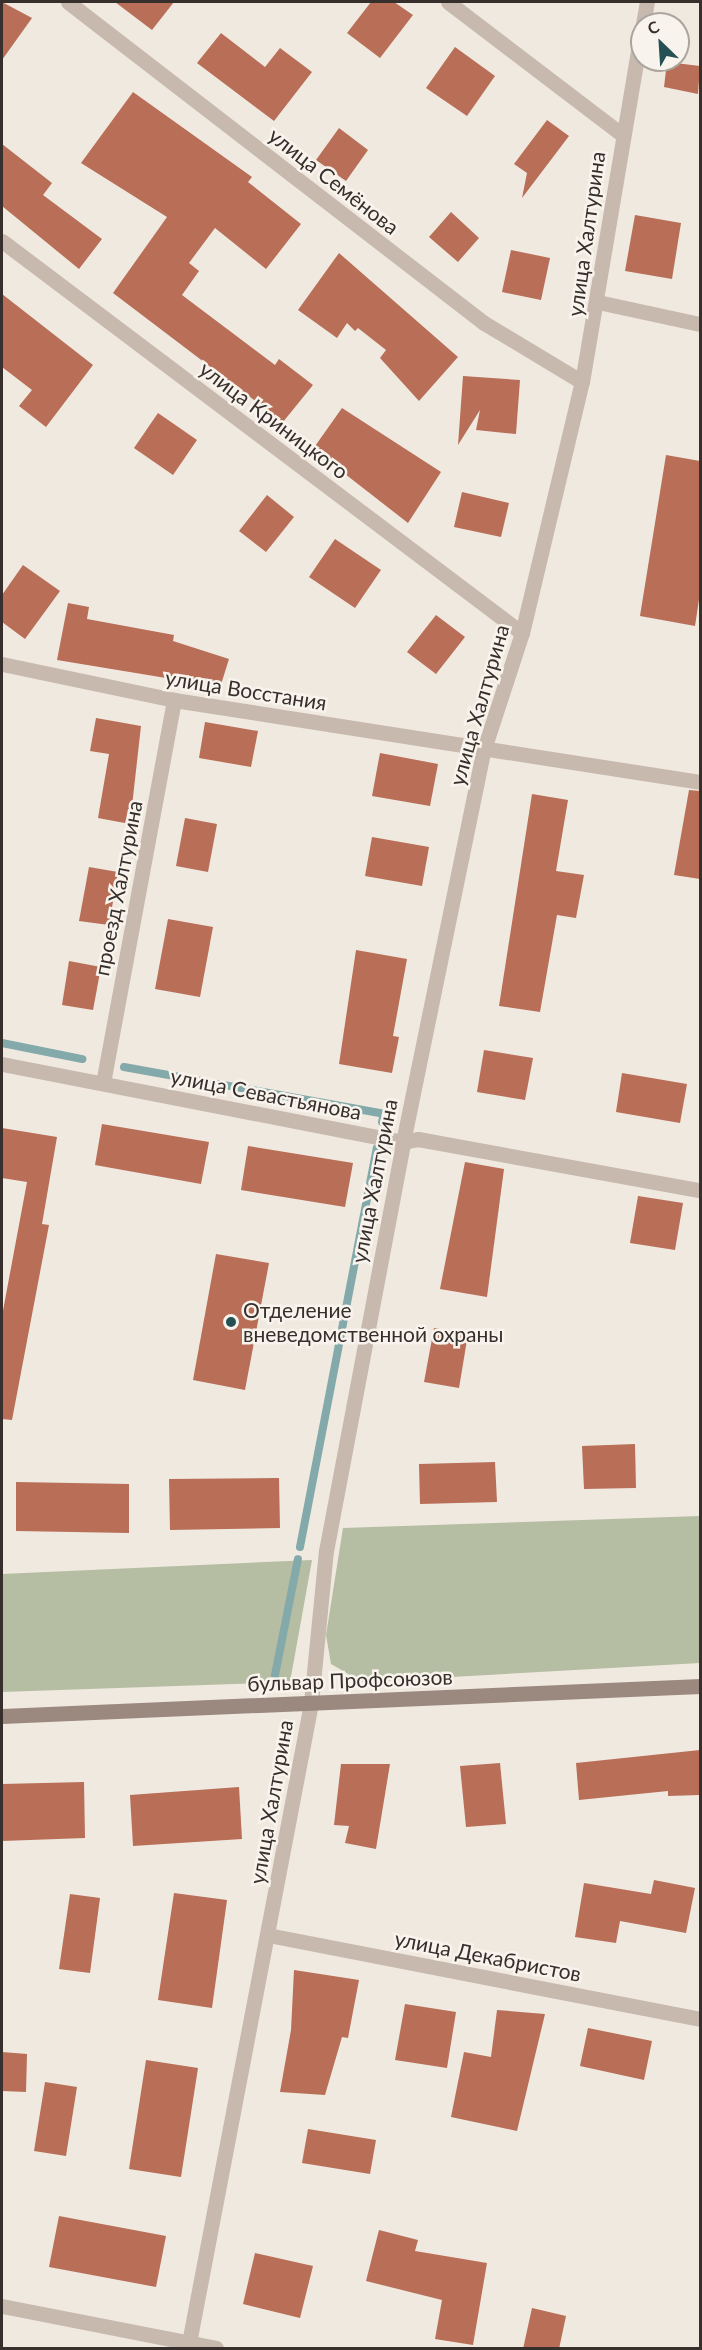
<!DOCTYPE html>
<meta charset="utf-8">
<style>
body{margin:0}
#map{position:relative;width:702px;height:2350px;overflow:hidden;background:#f0e9e0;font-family:Lato,sans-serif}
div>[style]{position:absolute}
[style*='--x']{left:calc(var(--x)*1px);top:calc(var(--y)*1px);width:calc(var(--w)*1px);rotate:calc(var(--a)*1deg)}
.green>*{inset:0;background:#b5bea2}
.stream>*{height:8px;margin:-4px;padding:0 4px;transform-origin:4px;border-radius:4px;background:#83a9aa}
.building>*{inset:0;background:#b86e57}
.street>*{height:15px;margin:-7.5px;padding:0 7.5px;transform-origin:7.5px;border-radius:7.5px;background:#c7b9ad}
.secondary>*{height:15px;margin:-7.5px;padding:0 7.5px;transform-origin:7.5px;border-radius:7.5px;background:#9b897f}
.dots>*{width:16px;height:16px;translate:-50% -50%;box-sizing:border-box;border:3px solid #f8f3ec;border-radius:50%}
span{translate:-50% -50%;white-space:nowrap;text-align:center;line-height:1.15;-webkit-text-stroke:5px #f8f3ec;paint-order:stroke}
.street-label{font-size:21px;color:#372f2b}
.poi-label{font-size:21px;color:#372f2b}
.left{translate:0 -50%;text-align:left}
.frame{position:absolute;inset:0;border:3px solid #372f2b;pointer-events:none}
.north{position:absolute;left:630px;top:12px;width:60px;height:60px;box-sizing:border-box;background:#f8f3ec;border:2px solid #aba59f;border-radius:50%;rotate:335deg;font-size:16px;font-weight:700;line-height:24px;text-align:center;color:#372f2b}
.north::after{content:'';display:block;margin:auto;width:21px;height:27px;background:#255154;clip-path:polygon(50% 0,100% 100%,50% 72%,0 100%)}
</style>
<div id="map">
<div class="green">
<div style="clip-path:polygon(700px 1516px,700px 1663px,362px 1682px,331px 1664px,326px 1635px,343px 1528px)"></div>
<div style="clip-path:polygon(312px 1560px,290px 1682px,2px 1692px,2px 1574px)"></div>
</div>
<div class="stream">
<div style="--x:2;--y:1043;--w:82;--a:11.3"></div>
<div style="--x:124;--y:1067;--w:264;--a:10.2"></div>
<div style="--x:384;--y:1114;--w:8;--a:104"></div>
<div style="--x:300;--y:1547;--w:406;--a:-79.1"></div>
<div style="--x:275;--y:1675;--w:118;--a:-78.8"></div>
</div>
<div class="building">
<div style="clip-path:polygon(2px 2px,32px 18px,2px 60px)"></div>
<div style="clip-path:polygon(115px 2px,174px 2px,152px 30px)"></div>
<div style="clip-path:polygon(371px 2px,394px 2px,413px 15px,380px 58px,347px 33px)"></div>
<div style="clip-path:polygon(221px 33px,265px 67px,280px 48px,312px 72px,274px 121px,197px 63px)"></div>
<div style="clip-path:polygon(455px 47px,495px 76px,467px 116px,426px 88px)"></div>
<div style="clip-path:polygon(667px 62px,700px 66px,698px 94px,664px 87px)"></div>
<div style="clip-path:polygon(133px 92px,252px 177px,248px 182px,301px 224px,266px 269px,215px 228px,189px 263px,199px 271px,182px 295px,275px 365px,279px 359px,313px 385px,283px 422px,113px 293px,167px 217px,81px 163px)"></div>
<div style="clip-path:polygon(547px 120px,569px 136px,522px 198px,527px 173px,514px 164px)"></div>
<div style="clip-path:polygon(339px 128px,368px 150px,346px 181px,316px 160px)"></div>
<div style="clip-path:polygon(2px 144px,52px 183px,43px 195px,102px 239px,79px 269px,2px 206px)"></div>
<div style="clip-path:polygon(451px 212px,479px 238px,458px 262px,429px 237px)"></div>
<div style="clip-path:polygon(635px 215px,681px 223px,672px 279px,625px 271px)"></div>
<div style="clip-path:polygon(511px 250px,550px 258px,541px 300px,502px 292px)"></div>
<div style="clip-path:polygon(339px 253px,458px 357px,419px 401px,380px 358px,386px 350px,358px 328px,355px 331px,347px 323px,337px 338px,298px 310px)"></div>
<div style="clip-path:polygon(2px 294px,93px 365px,46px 427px,19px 406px,32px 390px,2px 367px)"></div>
<div style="clip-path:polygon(463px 376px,520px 380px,516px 434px,476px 430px,480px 410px,458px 445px)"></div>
<div style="clip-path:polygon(342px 408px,441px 472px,408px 523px,313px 449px)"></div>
<div style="clip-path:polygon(158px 413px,197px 440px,173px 475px,134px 448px)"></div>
<div style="clip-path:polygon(666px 455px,700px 461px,700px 593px,695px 626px,640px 616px)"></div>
<div style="clip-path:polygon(462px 492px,509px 503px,501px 537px,454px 527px)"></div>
<div style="clip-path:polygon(267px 495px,294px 517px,266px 552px,239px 531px)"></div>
<div style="clip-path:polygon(335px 539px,381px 570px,355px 608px,309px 577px)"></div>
<div style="clip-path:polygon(23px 565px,60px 591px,25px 639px,2px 622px,2px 595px)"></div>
<div style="clip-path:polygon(68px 603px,89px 607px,87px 619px,174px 635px,173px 641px,229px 659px,218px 694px,166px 678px,57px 660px)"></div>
<div style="clip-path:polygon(436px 615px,465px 637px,436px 674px,407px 652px)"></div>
<div style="clip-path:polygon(96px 718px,141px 726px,130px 824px,98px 818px,109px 754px,90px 751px)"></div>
<div style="clip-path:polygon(205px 722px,258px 731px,251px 767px,199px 758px)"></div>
<div style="clip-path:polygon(380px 753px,438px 764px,430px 806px,372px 796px)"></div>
<div style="clip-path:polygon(689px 790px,700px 791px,700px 879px,674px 875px)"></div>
<div style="clip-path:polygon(532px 794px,568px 800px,556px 871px,584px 875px,576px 918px,557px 915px,540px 1012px,499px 1006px)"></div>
<div style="clip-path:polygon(185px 818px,217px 824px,208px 872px,176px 866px)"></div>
<div style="clip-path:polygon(372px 837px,429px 847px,422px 886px,365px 876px)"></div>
<div style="clip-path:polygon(89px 867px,118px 872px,109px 925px,79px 921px)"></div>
<div style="clip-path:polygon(168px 919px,213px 927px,200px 997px,155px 989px)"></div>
<div style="clip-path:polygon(356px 950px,407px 959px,393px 1036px,399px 1037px,392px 1073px,339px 1064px)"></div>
<div style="clip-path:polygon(69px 961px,101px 967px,93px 1010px,62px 1005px)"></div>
<div style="clip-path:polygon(484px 1050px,533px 1058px,525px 1100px,477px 1092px)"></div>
<div style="clip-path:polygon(622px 1073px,687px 1084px,680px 1123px,616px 1112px)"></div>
<div style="clip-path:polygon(102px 1124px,209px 1142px,201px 1184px,95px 1165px)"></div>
<div style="clip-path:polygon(2px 1128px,57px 1137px,42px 1224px,49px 1225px,12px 1420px,2px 1419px,2px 1316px,27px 1182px,2px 1178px)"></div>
<div style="clip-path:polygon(248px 1146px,353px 1163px,345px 1207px,241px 1190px)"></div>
<div style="clip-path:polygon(465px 1162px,504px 1169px,487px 1297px,440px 1289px)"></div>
<div style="clip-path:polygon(638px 1196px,683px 1203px,675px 1250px,630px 1243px)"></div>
<div style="clip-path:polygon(216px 1254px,269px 1263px,245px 1390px,193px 1380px)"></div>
<div style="clip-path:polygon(434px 1328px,468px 1334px,459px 1388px,424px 1382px)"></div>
<div style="clip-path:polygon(635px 1444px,636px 1488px,584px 1489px,582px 1446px)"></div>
<div style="clip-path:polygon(495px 1462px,497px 1502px,420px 1504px,419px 1464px)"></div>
<div style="clip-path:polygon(279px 1478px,280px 1528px,170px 1530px,169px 1479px)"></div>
<div style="clip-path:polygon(16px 1482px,129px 1484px,129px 1533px,16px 1531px)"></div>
<div style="clip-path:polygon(700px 1750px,700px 1795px,668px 1796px,668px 1791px,579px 1800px,576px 1763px)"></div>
<div style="clip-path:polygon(500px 1763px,506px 1824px,466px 1827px,460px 1766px)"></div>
<div style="clip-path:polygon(341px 1764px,390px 1764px,376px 1849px,345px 1843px,349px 1826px,334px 1825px)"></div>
<div style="clip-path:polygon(84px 1782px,85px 1838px,2px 1841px,2px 1784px)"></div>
<div style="clip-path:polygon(239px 1787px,242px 1839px,133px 1846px,130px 1795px)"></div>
<div style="clip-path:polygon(654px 1880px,695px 1888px,686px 1933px,620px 1921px,616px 1943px,575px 1937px,584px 1883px,651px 1894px)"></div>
<div style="clip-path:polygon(174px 1893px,227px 1900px,212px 2008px,158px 2000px)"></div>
<div style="clip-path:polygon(70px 1894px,100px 1898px,90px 1973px,59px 1969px)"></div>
<div style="clip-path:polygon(294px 1970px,359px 1980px,348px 2038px,342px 2037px,325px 2095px,280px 2092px,291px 2030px)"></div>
<div style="clip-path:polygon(405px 2004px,456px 2012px,447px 2068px,395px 2060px)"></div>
<div style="clip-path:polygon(497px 2010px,545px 2014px,517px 2131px,451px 2117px,464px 2052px,491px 2057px)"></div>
<div style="clip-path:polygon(588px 2028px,652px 2041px,644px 2080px,580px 2066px)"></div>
<div style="clip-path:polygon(2px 2052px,27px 2054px,26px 2092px,2px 2091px)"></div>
<div style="clip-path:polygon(146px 2060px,198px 2068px,181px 2177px,129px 2169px)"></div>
<div style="clip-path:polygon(45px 2082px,77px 2087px,66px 2156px,34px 2151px)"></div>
<div style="clip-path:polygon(308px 2129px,376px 2140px,370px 2174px,302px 2163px)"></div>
<div style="clip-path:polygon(59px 2216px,166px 2236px,156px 2287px,49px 2267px)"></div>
<div style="clip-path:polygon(379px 2230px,418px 2240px,415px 2251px,487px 2263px,473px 2345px,435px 2339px,442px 2300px,366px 2281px)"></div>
<div style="clip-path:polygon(255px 2253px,313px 2266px,300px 2318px,243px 2304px)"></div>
<div style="clip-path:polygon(532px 2308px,566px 2316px,559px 2349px,523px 2349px)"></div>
</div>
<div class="street">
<div style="--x:68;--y:2;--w:525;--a:37.66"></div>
<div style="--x:484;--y:323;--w:114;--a:31"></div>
<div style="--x:448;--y:2;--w:218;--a:37.3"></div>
<div style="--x:643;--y:24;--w:22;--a:-80"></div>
<div style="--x:2;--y:241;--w:651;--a:37.01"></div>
<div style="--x:598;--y:302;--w:104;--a:12.2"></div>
<div style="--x:2;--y:664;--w:176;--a:11.8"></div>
<div style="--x:174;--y:700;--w:532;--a:8.86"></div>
<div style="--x:2;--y:1064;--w:409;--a:11"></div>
<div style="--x:403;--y:1142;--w:15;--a:-11"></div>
<div style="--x:418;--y:1139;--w:287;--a:10.3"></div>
<div style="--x:103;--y:1083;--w:390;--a:-79.5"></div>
<div style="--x:268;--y:1935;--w:440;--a:11"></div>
<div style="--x:2;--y:2306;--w:218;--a:11.1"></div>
<div style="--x:188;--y:2348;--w:657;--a:-79.2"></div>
<div style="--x:311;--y:1703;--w:153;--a:-84.4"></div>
<div style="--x:326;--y:1551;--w:416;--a:-79.3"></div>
<div style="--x:403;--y:1142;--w:401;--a:-78.4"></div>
<div style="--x:484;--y:749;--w:122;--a:-71.9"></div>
<div style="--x:522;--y:633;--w:258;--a:-76.6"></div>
<div style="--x:582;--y:382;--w:358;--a:-80.4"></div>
</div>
<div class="secondary">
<div style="--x:2;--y:1716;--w:699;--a:-2.46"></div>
</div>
<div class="dots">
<div style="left:231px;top:1322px;background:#255154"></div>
</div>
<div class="street-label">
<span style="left:334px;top:181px;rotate:38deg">улица Семёнова</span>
<span style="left:586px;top:234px;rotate:-82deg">улица Халтурина</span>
<span style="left:274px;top:420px;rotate:37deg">улица Криницкого</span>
<span style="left:246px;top:690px;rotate:9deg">улица Восстания</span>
<span style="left:479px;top:705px;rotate:-74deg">улица Халтурина</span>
<span style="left:118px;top:888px;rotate:-79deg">проезд Халтурина</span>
<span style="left:266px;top:1094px;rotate:11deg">улица Севастьянова</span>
<span style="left:374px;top:1181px;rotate:-79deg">улица Халтурина</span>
<span style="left:350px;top:1680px;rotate:-2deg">бульвар Профсоюзов</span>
<span style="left:271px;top:1802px;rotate:-80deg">улица Халтурина</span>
<span style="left:488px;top:1956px;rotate:11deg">улица Декабристов</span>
</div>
<div class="poi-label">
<span class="left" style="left:243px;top:1322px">Отделение<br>вневедомственной охраны</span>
</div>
<div class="frame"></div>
<div class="north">С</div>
</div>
